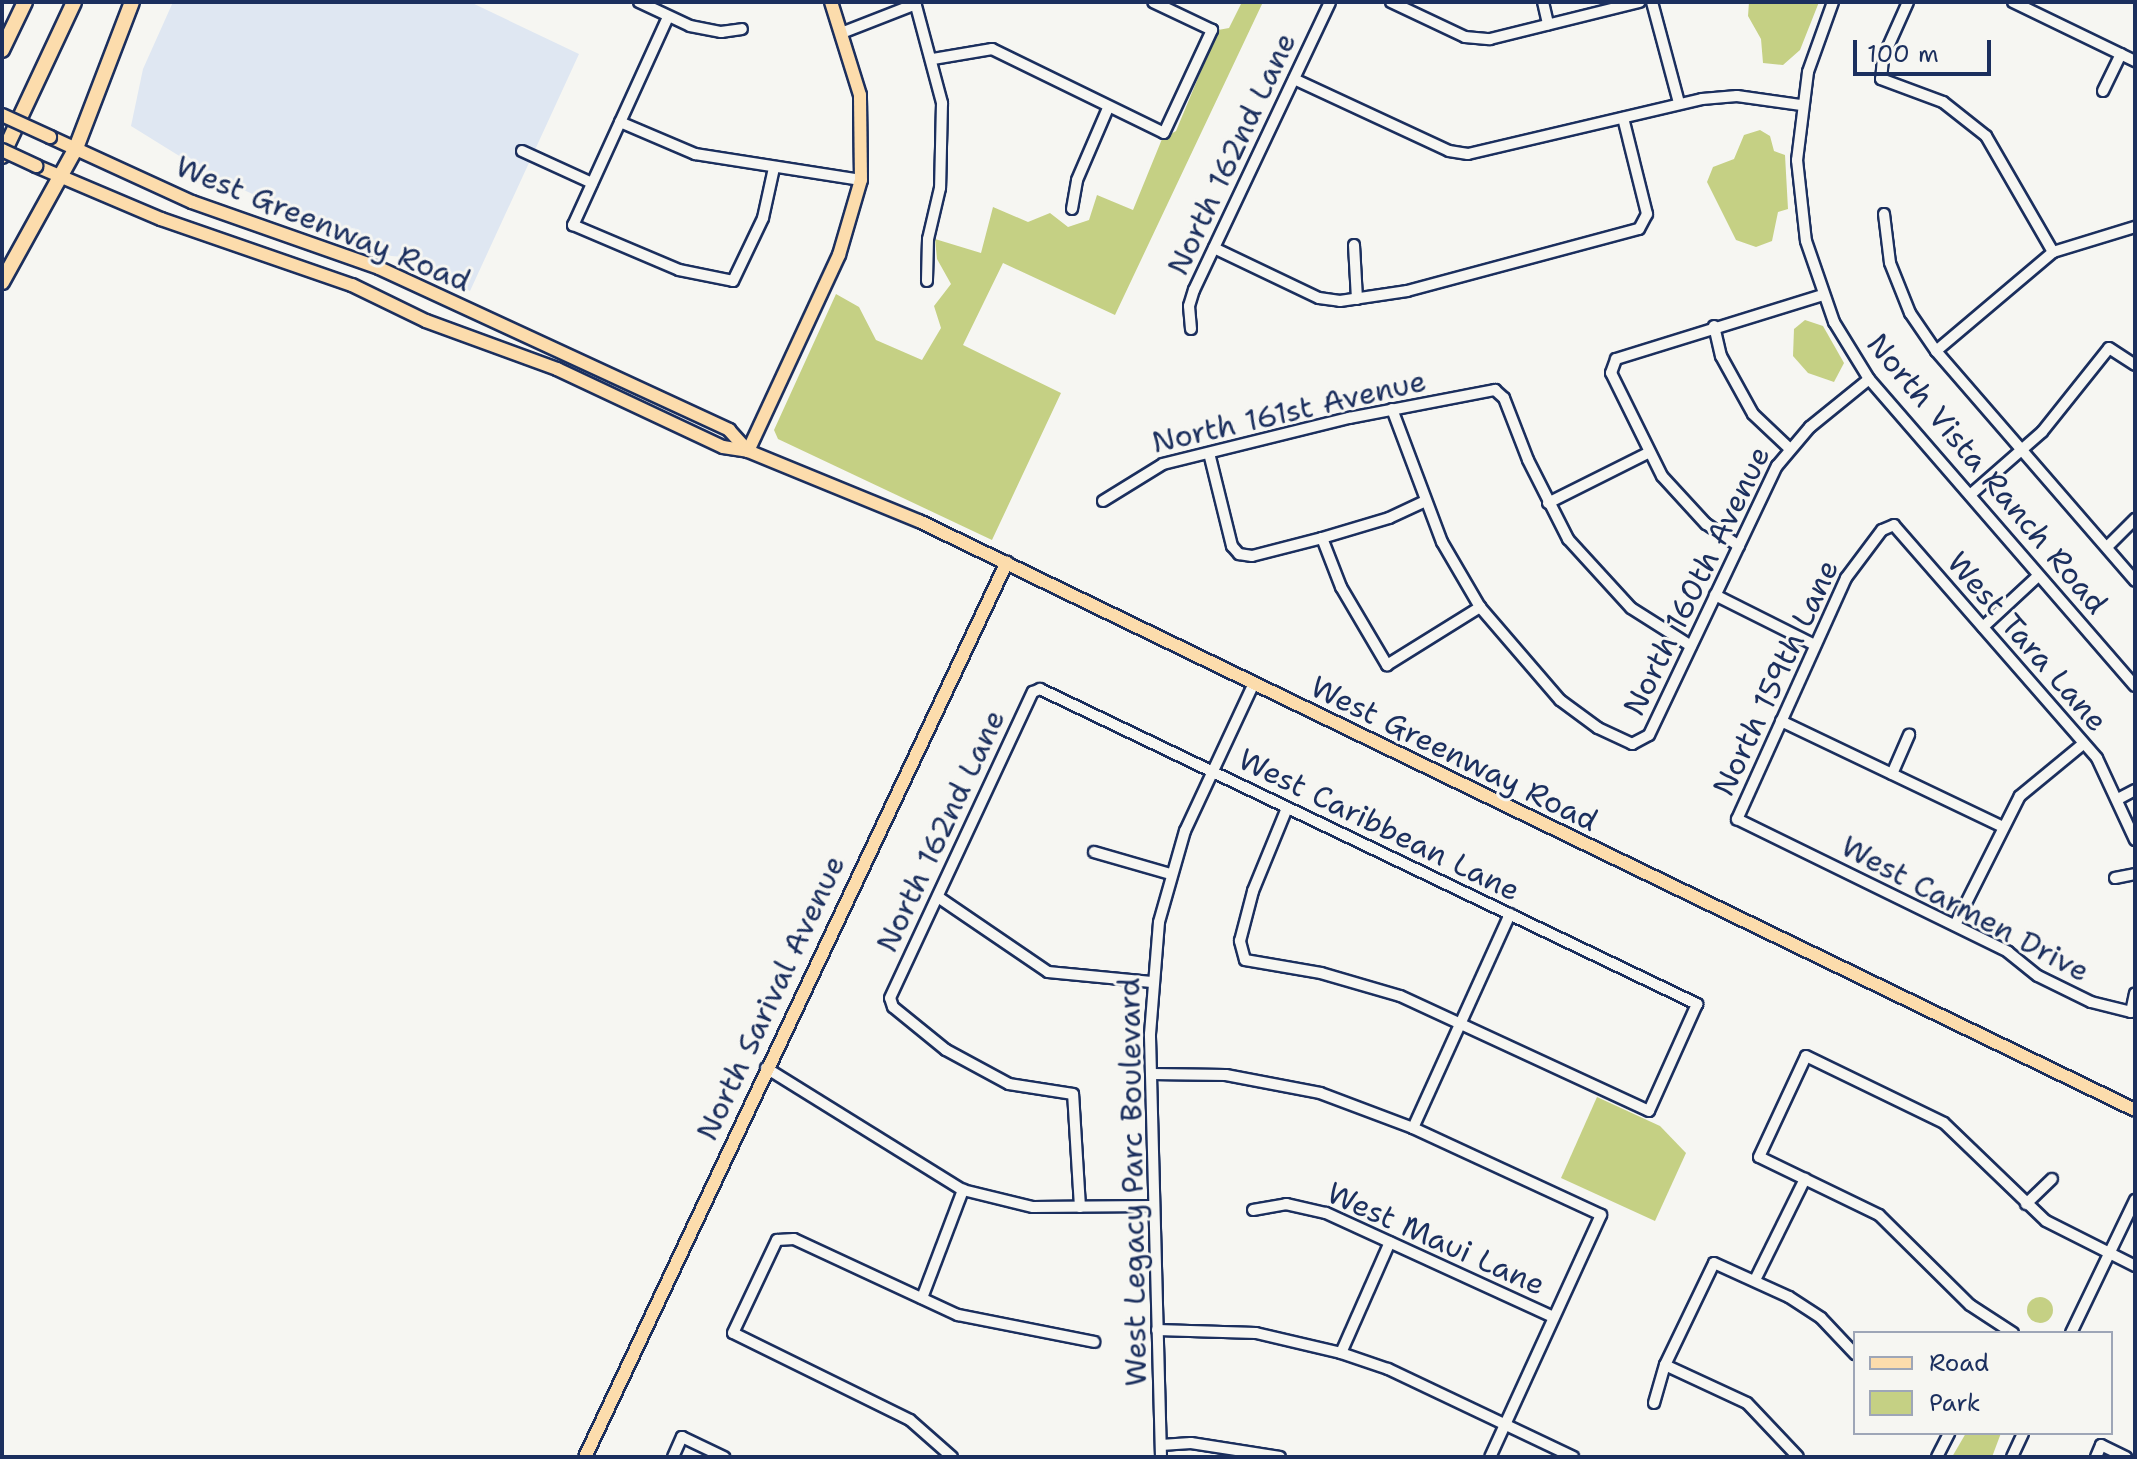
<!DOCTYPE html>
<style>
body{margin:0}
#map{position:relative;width:2137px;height:1459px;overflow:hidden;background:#f6f6f2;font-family:"Shantell Sans",sans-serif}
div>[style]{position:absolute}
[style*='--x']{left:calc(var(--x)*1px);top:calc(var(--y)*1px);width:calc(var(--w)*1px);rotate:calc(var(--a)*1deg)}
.built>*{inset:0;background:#dfe7f2}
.green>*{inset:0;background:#c5d084}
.round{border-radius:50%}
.roads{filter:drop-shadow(2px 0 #1b2f5e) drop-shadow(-2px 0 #1b2f5e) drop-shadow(0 2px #1b2f5e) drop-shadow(0 -2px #1b2f5e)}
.minor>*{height:10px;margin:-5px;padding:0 5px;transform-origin:5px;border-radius:5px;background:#f6f6f2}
.major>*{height:12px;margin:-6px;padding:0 6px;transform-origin:6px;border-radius:6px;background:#fcdcac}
.highway>*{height:14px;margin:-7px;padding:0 7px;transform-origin:7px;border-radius:7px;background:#fcdcac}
.bridges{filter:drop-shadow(2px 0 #1b2f5e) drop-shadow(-2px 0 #1b2f5e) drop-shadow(0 2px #1b2f5e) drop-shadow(0 -2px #1b2f5e)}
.major-bridge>*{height:12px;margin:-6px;padding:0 6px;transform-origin:6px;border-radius:6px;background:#fcdcac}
span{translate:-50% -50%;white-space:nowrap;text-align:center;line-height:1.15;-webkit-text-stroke:6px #f6f6f2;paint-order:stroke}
.street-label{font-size:30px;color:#1b2f5e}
.frame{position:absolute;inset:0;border:4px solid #1b2f5e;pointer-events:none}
.legend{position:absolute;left:1853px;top:1331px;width:260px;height:104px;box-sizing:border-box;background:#f6f6f2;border:2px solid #9ea6b7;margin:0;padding:10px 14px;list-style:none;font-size:24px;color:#1b2f5e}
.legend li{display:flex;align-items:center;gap:16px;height:40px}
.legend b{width:40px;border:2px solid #9ea6b7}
.scale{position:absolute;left:1853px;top:40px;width:138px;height:36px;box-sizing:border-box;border:4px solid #1b2f5e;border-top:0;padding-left:10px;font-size:24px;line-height:28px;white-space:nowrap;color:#1b2f5e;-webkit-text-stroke:6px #f6f6f2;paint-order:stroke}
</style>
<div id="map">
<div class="built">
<div style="clip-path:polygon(173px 2px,470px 2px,579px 54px,470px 291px,405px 257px,391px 256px,210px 175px,131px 126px,143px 69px)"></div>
</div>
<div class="green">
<div style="clip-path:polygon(1242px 2px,1263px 2px,1115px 315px,1003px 263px,963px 345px,1061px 393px,992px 540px,778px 439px,774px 430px,836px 294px,859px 307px,876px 340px,922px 360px,941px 328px,934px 306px,951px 284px,937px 259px,935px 239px,981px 253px,993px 207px,1028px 222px,1050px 213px,1068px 227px,1089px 220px,1097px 195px,1133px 210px,1162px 139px,1176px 131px,1218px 30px,1229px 28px)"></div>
<div style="clip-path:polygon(1749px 2px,1819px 2px,1800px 50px,1783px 65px,1763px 63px,1761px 39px,1748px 16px)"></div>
<div style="clip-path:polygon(1760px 130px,1770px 136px,1774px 151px,1785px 155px,1788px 209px,1778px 212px,1772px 241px,1756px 247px,1736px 240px,1707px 182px,1713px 167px,1734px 159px,1744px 135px)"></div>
<div style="clip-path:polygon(1805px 320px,1823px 326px,1844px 363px,1834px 382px,1808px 373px,1793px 356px,1794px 329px)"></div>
<div style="clip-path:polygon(1597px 1097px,1660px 1126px,1686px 1153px,1655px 1221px,1561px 1178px)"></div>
<div class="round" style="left:2027px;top:1297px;width:26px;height:26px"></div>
<div style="clip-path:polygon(1966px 1433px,2001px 1433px,1992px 1457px,1952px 1457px)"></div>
</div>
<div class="roads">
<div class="minor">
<div style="--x:639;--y:2;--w:56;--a:25.2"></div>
<div style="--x:690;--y:26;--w:32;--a:11"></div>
<div style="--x:721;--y:32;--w:21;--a:-8"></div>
<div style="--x:915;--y:2;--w:105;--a:75"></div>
<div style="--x:942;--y:103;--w:85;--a:91.3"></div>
<div style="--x:940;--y:188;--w:52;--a:103.2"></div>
<div style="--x:928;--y:239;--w:42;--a:91.4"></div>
<div style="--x:1391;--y:2;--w:82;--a:25.3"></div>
<div style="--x:1465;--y:37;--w:25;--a:5"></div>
<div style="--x:1490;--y:39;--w:154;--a:-13.9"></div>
<div style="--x:1543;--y:2;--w:23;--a:77"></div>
<div style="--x:1652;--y:2;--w:105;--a:75"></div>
<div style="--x:1833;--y:2;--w:74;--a:109.7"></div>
<div style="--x:1808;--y:72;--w:89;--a:97.1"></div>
<div style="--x:1797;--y:160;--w:81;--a:83.7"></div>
<div style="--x:1806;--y:241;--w:86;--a:70.9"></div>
<div style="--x:1834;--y:322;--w:67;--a:58.4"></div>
<div style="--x:1869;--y:379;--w:406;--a:49.1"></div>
<div style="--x:1908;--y:2;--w:61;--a:114.1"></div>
<div style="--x:1883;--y:58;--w:21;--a:95"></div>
<div style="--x:1881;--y:79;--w:66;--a:20.4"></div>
<div style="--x:1943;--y:102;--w:55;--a:38.3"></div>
<div style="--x:1986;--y:136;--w:134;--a:60"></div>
<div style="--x:2013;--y:2;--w:136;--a:25.8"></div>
<div style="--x:668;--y:17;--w:229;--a:114.5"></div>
<div style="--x:573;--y:225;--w:115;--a:23"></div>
<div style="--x:679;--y:270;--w:55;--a:11.5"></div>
<div style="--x:733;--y:281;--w:70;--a:-64.5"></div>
<div style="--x:763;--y:218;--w:51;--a:-77.6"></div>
<div style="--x:844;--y:32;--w:77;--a:-21.3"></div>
<div style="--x:933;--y:59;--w:60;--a:-9.6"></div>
<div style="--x:992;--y:49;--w:191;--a:26"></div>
<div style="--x:1164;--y:133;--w:114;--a:-65"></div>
<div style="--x:1212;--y:30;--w:65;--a:-154.6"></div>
<div style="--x:1294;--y:79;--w:171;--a:24.9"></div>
<div style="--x:1449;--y:151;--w:19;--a:9"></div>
<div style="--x:1468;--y:154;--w:240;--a:-13.2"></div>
<div style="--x:1702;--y:99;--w:35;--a:-5"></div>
<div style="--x:1737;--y:96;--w:65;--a:8"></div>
<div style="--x:2103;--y:91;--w:41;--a:-64.1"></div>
<div style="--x:620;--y:122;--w:82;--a:23.1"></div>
<div style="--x:695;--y:154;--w:168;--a:8.9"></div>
<div style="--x:522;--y:151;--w:77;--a:24.6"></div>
<div style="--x:1072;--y:209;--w:29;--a:-80"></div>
<div style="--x:1077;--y:180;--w:78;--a:-66.7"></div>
<div style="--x:1884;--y:214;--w:49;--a:83"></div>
<div style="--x:1890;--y:263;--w:54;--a:68.2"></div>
<div style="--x:1910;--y:313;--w:46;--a:55.6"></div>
<div style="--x:1936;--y:351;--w:304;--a:49.1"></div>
<div style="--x:1354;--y:245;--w:54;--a:86.8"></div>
<div style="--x:1214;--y:248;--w:116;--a:25.5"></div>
<div style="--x:1319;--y:298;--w:21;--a:8"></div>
<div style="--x:1340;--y:301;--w:68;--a:-8.5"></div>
<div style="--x:1407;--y:291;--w:240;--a:-15"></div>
<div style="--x:1639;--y:229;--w:17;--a:-62"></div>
<div style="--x:1647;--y:214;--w:99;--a:-104"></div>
<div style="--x:1714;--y:326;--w:31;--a:77"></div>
<div style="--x:1721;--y:356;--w:66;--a:61.1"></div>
<div style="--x:1753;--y:414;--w:50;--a:43.4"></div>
<div style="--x:1191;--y:329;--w:23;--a:-95"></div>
<div style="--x:1189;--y:306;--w:17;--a:-73"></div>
<div style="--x:1194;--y:290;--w:318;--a:-64.7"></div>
<div style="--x:1936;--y:351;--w:153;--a:-40.2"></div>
<div style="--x:2053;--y:252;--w:86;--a:-17"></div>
<div style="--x:1392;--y:409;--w:142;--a:69.4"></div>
<div style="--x:1442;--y:542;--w:75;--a:59.7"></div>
<div style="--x:1480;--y:607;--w:123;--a:49.3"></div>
<div style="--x:1560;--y:700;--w:47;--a:36.4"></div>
<div style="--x:1598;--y:728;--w:38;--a:25"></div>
<div style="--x:1632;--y:744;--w:19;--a:-28"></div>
<div style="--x:1649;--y:735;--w:298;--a:-64.6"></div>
<div style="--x:1777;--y:466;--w:51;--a:-49.8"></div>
<div style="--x:1810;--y:427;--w:76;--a:-39.1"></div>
<div style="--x:1209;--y:453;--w:96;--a:76.1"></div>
<div style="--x:1232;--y:546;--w:11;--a:49"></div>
<div style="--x:1970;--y:495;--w:96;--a:-41.2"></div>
<div style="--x:2042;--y:432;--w:107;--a:-51.4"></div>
<div style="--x:2109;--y:348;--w:31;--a:33"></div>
<div style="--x:1103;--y:501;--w:70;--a:-31.7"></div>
<div style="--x:1163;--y:464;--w:192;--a:-13.9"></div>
<div style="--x:1349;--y:418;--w:149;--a:-10.9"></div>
<div style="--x:1495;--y:390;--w:12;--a:42"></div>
<div style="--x:1504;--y:398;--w:66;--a:68.8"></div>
<div style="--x:1528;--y:460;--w:89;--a:63.1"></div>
<div style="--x:1568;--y:539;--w:93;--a:47.6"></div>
<div style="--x:1631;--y:608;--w:71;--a:32.3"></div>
<div style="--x:1548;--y:503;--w:112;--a:-26.6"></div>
<div style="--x:1322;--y:538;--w:53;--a:68.8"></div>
<div style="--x:1341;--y:587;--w:91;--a:59.5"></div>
<div style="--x:1387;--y:665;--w:110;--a:-31.9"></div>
<div style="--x:1739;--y:546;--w:40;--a:-146"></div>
<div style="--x:1706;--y:524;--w:65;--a:-132.5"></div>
<div style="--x:1662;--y:476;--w:115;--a:-116.3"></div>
<div style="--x:1611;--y:373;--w:15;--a:-70"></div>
<div style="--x:1616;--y:359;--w:217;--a:-17.2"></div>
<div style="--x:2107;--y:547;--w:40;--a:-45"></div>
<div style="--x:1239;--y:554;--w:13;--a:9"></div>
<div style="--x:1252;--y:556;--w:72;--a:-14.4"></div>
<div style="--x:1322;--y:538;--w:70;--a:-16.6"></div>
<div style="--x:1389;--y:518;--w:40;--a:-25"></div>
<div style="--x:1715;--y:595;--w:112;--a:26.6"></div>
<div style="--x:1983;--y:627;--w:75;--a:-42.8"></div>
<div style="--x:1781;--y:721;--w:246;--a:25.5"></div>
<div style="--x:1892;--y:774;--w:43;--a:-66.4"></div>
<div style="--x:2118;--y:799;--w:19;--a:-28"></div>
<div style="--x:2135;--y:840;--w:90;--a:-114.9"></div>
<div style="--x:2097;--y:758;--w:309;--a:-131.1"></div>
<div style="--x:1894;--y:525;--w:13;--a:157"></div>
<div style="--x:1882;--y:530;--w:60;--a:126.9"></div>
<div style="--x:1846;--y:578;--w:265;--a:114.3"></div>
<div style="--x:1737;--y:819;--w:302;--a:26.1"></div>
<div style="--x:2008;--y:952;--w:38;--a:39"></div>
<div style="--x:2038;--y:976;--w:59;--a:26.1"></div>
<div style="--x:2091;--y:1002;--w:41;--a:14"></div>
<div style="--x:2131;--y:1012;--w:19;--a:-78"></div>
<div style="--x:1094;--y:852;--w:79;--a:16.1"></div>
<div style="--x:2115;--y:878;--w:20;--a:-11"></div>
<div style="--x:938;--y:897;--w:133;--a:34.3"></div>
<div style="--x:1048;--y:972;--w:104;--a:5.5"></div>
<div style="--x:1955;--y:925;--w:144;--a:-63.3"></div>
<div style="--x:2020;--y:796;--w:82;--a:-39.5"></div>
<div style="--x:766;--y:1068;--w:232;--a:31.8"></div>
<div style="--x:963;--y:1190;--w:72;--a:13.7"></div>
<div style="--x:1033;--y:1207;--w:120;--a:-0.5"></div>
<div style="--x:1151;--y:1074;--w:75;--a:0.8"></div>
<div style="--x:1226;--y:1075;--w:96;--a:10.8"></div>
<div style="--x:1320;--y:1093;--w:99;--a:20.6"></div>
<div style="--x:1413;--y:1128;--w:207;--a:24.8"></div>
<div style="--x:1601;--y:1215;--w:266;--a:114.6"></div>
<div style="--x:1413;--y:1128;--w:235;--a:-65.6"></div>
<div style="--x:2026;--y:1204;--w:36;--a:-44"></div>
<div style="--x:1080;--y:1207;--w:113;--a:-93.5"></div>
<div style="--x:1073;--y:1094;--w:65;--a:-171.1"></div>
<div style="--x:1009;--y:1084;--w:72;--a:-151.6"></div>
<div style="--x:946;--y:1050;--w:68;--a:-140.9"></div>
<div style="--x:893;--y:1007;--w:9;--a:-108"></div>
<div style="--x:890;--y:998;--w:338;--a:-65"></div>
<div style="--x:1033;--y:692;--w:8;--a:-23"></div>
<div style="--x:1040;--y:689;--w:729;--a:25.62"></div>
<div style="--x:1697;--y:1004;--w:117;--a:114.2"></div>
<div style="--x:1649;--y:1111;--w:274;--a:-155.2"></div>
<div style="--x:1400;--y:996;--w:82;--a:-163.8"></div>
<div style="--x:1321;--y:973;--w:77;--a:-170.3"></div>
<div style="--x:1245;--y:960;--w:20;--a:-105"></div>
<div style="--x:1240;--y:941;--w:52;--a:-75.4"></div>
<div style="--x:1253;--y:891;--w:90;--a:-67.7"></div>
<div style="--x:1253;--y:1210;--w:34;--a:-10"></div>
<div style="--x:1286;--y:1204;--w:41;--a:12.7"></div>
<div style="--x:1326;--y:1213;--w:250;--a:24.6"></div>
<div style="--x:1755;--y:1280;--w:113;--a:-63.7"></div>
<div style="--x:922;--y:1298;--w:116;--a:-69.2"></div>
<div style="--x:1157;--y:1330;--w:99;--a:1.7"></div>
<div style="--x:1256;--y:1333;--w:87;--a:13.2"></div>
<div style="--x:1341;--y:1353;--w:50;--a:18.8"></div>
<div style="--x:1388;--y:1369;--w:205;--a:25.4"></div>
<div style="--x:2013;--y:1333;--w:51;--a:-146.9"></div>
<div style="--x:1970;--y:1305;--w:128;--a:-135.3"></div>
<div style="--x:1879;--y:1215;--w:133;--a:-154.2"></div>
<div style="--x:1759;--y:1157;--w:111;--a:-65"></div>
<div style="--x:1806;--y:1056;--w:153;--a:25.9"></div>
<div style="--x:1944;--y:1123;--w:141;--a:43.9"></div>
<div style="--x:2046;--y:1221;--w:100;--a:26.8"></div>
<div style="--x:2071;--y:1333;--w:148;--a:-64.3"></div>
<div style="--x:1341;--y:1353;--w:121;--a:-66.2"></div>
<div style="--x:1665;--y:1365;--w:90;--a:24.9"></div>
<div style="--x:1747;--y:1403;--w:74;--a:46.6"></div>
<div style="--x:1654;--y:1403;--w:40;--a:-74"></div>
<div style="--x:1665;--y:1365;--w:113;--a:-64.3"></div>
<div style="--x:1714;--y:1263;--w:82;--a:24.4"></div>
<div style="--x:1789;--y:1297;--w:38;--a:33"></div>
<div style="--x:1821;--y:1318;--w:50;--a:46.6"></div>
<div style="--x:1161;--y:1445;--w:30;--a:-4"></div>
<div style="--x:1191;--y:1443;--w:90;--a:8.9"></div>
<div style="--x:673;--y:1457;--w:22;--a:-66"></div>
<div style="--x:682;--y:1437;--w:47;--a:25.5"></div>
<div style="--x:952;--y:1457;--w:56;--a:-138.6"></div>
<div style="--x:910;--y:1420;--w:197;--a:-153.8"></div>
<div style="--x:733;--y:1333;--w:103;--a:-64.7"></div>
<div style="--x:777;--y:1240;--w:17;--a:-3"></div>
<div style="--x:794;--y:1239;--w:181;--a:24.9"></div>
<div style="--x:958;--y:1315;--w:139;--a:11.2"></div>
<div style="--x:1161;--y:1457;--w:423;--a:-91.5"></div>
<div style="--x:1150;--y:1034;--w:112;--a:-85.4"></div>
<div style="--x:1159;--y:922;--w:95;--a:-74.1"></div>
<div style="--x:1185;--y:831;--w:161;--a:-65"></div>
<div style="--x:1937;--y:1457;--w:27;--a:-63"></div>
<div style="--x:2012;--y:1457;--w:26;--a:-65"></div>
<div style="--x:2096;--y:1457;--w:13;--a:-67"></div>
<div style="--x:2101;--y:1445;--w:28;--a:26"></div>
</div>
<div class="major">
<div style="--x:50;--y:137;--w:156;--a:24.6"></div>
<div style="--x:192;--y:202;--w:198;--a:19.4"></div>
<div style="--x:379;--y:268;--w:386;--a:24.8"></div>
<div style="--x:729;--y:430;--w:28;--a:48"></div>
<div style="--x:36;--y:166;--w:136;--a:23"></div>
<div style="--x:161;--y:219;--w:202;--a:19.1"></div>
<div style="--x:352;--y:285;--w:82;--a:25.9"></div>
<div style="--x:426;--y:321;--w:140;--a:20.1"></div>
<div style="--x:557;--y:369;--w:183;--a:25.2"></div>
<div style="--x:723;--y:447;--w:25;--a:9"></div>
<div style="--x:748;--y:451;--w:185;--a:22.3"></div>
<div style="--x:919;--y:521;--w:1351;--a:25.84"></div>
<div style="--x:748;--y:451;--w:216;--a:-65.1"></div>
<div style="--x:839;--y:255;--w:78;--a:-73.7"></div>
<div style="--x:861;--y:180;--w:85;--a:-90.7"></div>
<div style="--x:860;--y:95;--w:97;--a:-107.3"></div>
<div style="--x:585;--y:1457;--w:989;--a:-64.76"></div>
</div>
<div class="highway">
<div style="--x:2;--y:50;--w:53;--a:-64.4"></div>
<div style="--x:2;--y:156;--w:170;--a:-64.9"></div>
<div style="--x:2;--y:282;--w:153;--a:-61.1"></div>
<div style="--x:76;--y:148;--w:156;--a:-69"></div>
</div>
</div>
<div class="bridges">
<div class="major-bridge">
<div style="--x:2;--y:115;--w:53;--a:24.6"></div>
<div style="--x:2;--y:150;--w:38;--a:25"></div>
</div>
</div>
<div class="street-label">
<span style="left:1232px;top:154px;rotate:-65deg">North 162nd Lane</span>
<span style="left:323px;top:224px;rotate:22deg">West Greenway Road</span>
<span style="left:1289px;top:412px;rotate:-13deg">North 161st Avenue</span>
<span style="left:1987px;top:474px;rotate:50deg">North Vista Ranch Road</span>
<span style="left:1697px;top:581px;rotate:-64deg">North 160th Avenue</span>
<span style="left:2027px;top:642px;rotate:49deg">West Tara Lane</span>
<span style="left:1776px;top:678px;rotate:-65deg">North 159th Lane</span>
<span style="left:1454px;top:754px;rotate:26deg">West Greenway Road</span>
<span style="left:1379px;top:825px;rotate:26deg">West Caribbean Lane</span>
<span style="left:941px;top:831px;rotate:-65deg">North 162nd Lane</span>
<span style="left:1965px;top:909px;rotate:28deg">West Carmen Drive</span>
<span style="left:771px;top:998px;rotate:-65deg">North Sarival Avenue</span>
<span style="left:1133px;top:1182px;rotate:-91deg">West Legacy Parc Boulevard</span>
<span style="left:1436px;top:1239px;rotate:24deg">West Maui Lane</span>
</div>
<div class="frame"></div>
<ul class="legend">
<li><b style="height:10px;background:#fcdcac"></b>Road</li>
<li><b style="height:22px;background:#c5d084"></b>Park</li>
</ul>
<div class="scale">100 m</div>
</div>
